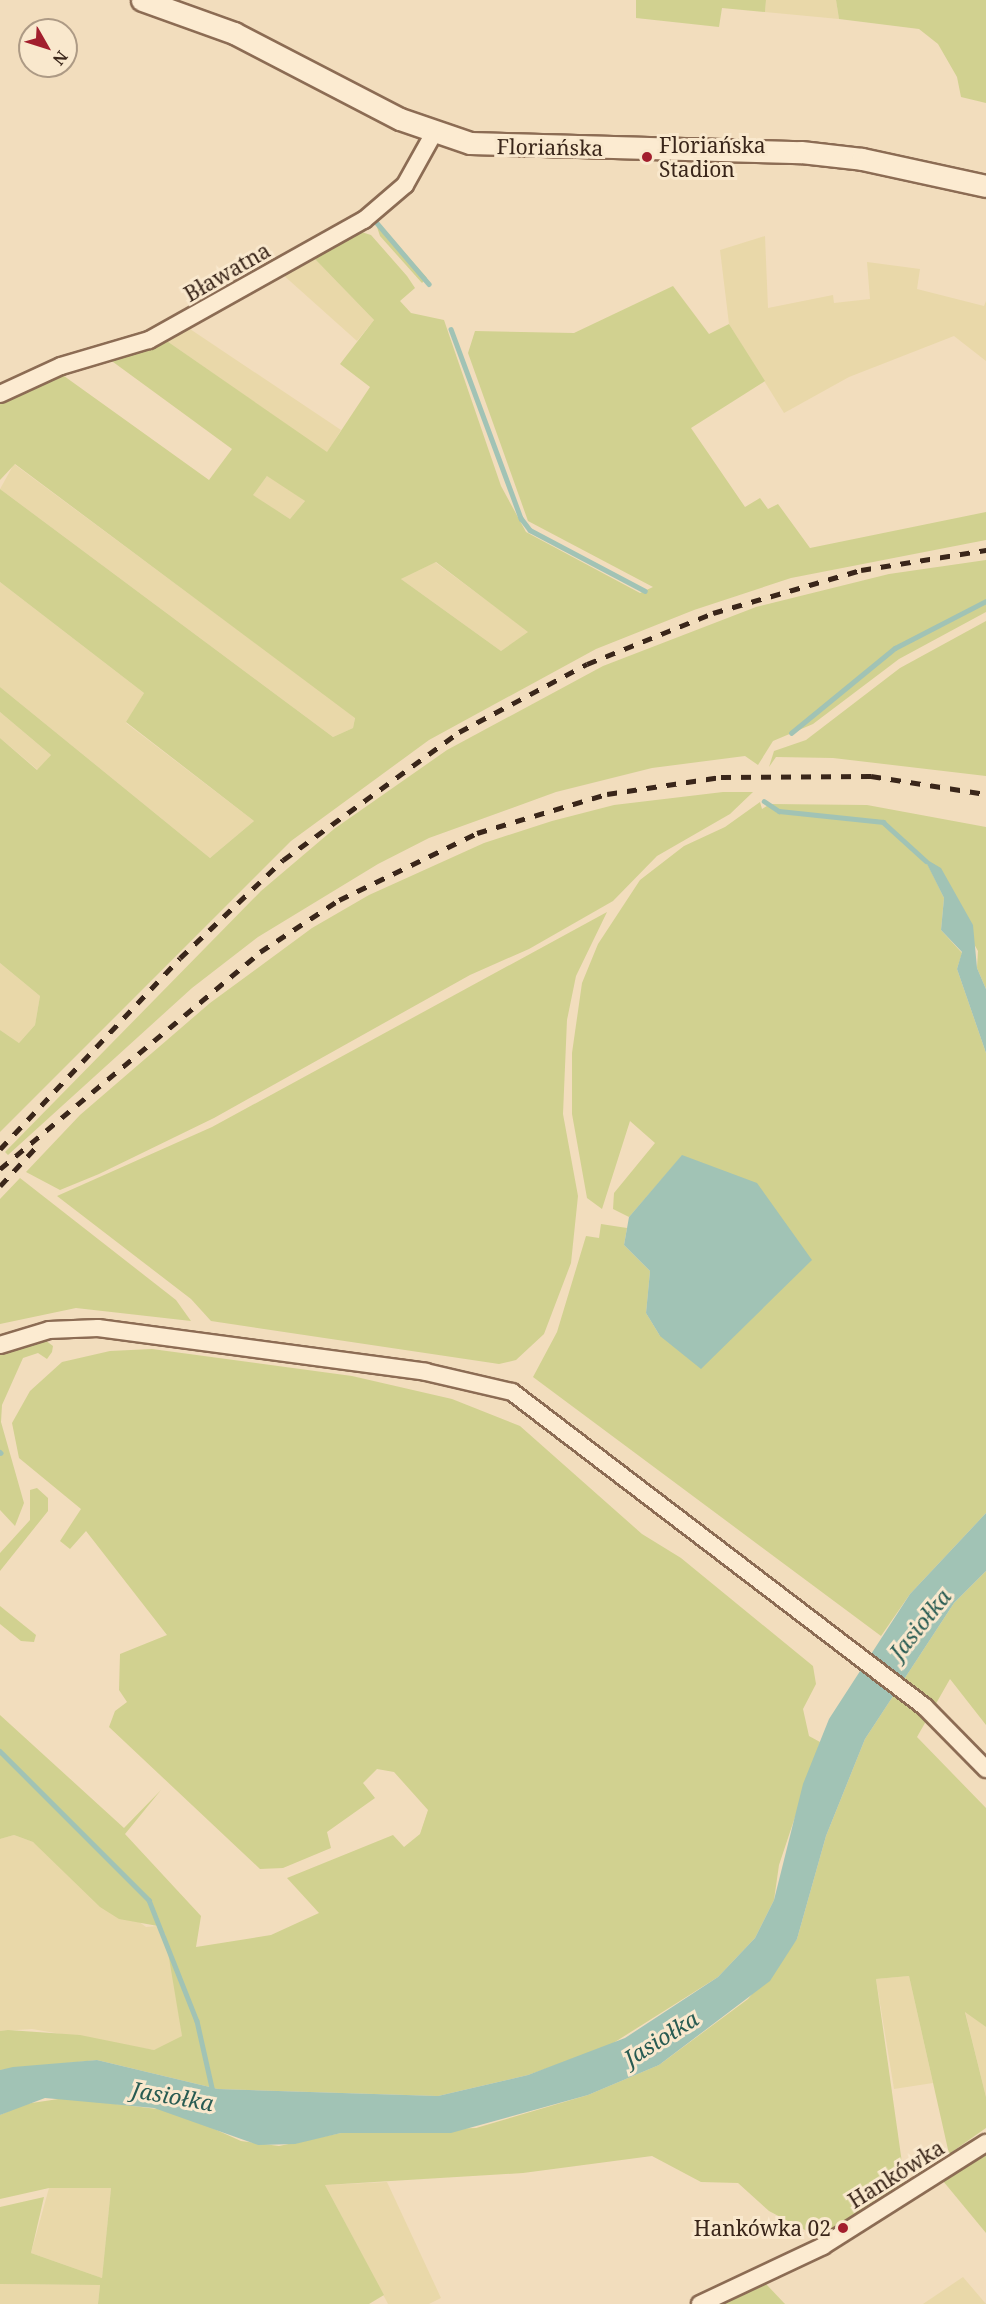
<!DOCTYPE html>
<meta charset="utf-8">
<style>
body{margin:0}
#map{position:relative;width:986px;height:2304px;overflow:hidden;background:#f2ddbd;font-family:"Noto Serif",serif}
div>[style]{position:absolute}
[style*='--x']{left:calc(var(--x)*1px);top:calc(var(--y)*1px);width:calc(var(--w)*1px);rotate:calc(var(--a)*1deg)}
.farmland>*{inset:0;background:#e9d8a9}
.green>*{inset:0;background:#d1d190}
.water>*{inset:0;background:#a1c3b5}
.stream>*{height:4.5px;margin:-2.25px;padding:0 2.25px;transform-origin:2.25px;border-radius:2.25px;background:#a1c3b5}
.roads{filter:drop-shadow(2px 0 #8c6c54) drop-shadow(-2px 0 #8c6c54) drop-shadow(0 2px #8c6c54) drop-shadow(0 -2px #8c6c54)}
.minor>*{height:16px;margin:-8px;padding:0 8px;transform-origin:8px;border-radius:8px;background:#fcebd1}
.tertiary>*{height:21px;margin:-10.5px;padding:0 10.5px;transform-origin:10.5px;border-radius:10.5px;background:#fcebd1}
.rail>*{height:4.5px;margin-top:-2.25px;transform-origin:0;background:repeating-linear-gradient(90deg,#3a261a 0 10px,transparent 0 20px)}
.dots>*{width:16px;height:16px;translate:-50% -50%;box-sizing:border-box;border:3px solid #f9e8cd;border-radius:50%}
span{translate:-50% -50%;white-space:nowrap;text-align:center;line-height:1.15;-webkit-text-stroke:6px #f9e8cd;paint-order:stroke}
.poi-label{font-size:21px;color:#3a261a}
.left{translate:0 -50%;text-align:left}
.right{translate:-100% -50%;text-align:right}
.street-label{font-size:21px;color:#3a261a}
.water-label{font-size:22px;color:#285b52;font-style:italic}
.north{position:absolute;left:18px;top:18px;width:60px;height:60px;box-sizing:border-box;background:#f9e8cd;border:2px solid #ad9a85;border-radius:50%;rotate:129deg;font-size:16px;font-weight:700;line-height:24px;text-align:center;color:#3a261a}
.north::after{content:'';display:block;margin:auto;width:21px;height:27px;background:#a21e2d;clip-path:polygon(50% 0,100% 100%,50% 72%,0 100%)}
</style>
<div id="map">
<div class="farmland">
<div style="clip-path:polygon(766px 0,836px 0,839px 19px,765px 12px)"></div>
<div style="clip-path:polygon(765px 236px,768px 308px,833px 295px,834px 303px,870px 299px,867px 262px,920px 269px,917px 289px,984px 306px,986px 301px,986px 361px,954px 336px,849px 377px,784px 413px,729px 324px,720px 250px)"></div>
<div style="clip-path:polygon(312px 256px,374px 320px,357px 341px,281px 273px)"></div>
<div style="clip-path:polygon(190px 329px,341px 430px,327px 453px,164px 339px)"></div>
<div style="clip-path:polygon(14px 464px,355px 717px,353px 728px,333px 737px,0 489px)"></div>
<div style="clip-path:polygon(268px 475px,305px 501px,290px 519px,252px 495px)"></div>
<div style="clip-path:polygon(435px 562px,529px 632px,501px 651px,401px 579px)"></div>
<div style="clip-path:polygon(0 582px,144px 693px,126px 723px,254px 821px,210px 858px,0 687px)"></div>
<div style="clip-path:polygon(0 712px,51px 755px,38px 770px,0 738px)"></div>
<div style="clip-path:polygon(0 963px,40px 996px,35px 1025px,19px 1043px,0 1030px)"></div>
<div style="clip-path:polygon(14px 1835px,33px 1842px,146px 1927px,158px 1926px,165px 1934px,181px 2020px,182px 2036px,175px 2042px,154px 2050px,32px 2029px,0 2031px,0 1839px)"></div>
<div style="clip-path:polygon(909px 1976px,933px 2083px,894px 2089px,876px 1979px)"></div>
<div style="clip-path:polygon(965px 2011px,986px 2027px,986px 2097px)"></div>
<div style="clip-path:polygon(387px 2182px,441px 2298px,429px 2304px,388px 2304px,325px 2185px)"></div>
<div style="clip-path:polygon(49px 2188px,111px 2188px,102px 2278px,31px 2253px)"></div>
<div style="clip-path:polygon(963px 2277px,986px 2304px,923px 2304px)"></div>
<div style="clip-path:polygon(0 2284px,100px 2285px,98px 2304px,0 2304px)"></div>
</div>
<div class="green">
<div style="clip-path:polygon(636px 0,766px 0,765px 12px,722px 8px,719px 27px,636px 18px)"></div>
<div style="clip-path:polygon(836px 0,986px 0,986px 103px,961px 97px,957px 77px,938px 44px,919px 29px,839px 19px)"></div>
<div style="clip-path:polygon(374px 218px,427px 278px,422px 283px,380px 236px)"></div>
<div style="clip-path:polygon(evenodd,355px 230px,371px 235px,407px 276px,415px 288px,400px 301px,411px 313px,444px 320px,501px 486px,526px 532px,640px 593px,653px 587px,528px 521px,468px 353px,475px 331px,574px 333px,673px 286px,709px 334px,729px 324px,765px 381px,691px 428px,745px 507px,760px 498px,768px 509px,778px 504px,810px 548px,986px 512px,986px 540px,791px 578px,694px 610px,596px 649px,429px 740px,291px 841px,0 1132px,0 1030px,19px 1043px,35px 1025px,40px 996px,0 963px,0 738px,37px 770px,51px 755px,0 712px,0 687px,210px 858px,254px 821px,126px 722px,144px 693px,0 582px,0 489px,333px 737px,353px 728px,355px 718px,15px 464px,0 480px,0 400px,37px 381px,64px 376px,209px 480px,232px 449px,109px 359px,164px 339px,327px 452px,370px 387px,340px 364px,374px 320px,312px 256px,355px 230px,267px 476px,305px 501px,290px 519px,253px 495px,267px 476px,355px 230px,436px 562px,528px 632px,501px 651px,401px 579px,436px 562px)"></div>
<div style="clip-path:polygon(986px 560px,986px 612px,899px 659px,813px 724px,773px 741px,758px 765px,745px 756px,652px 768px,556px 792px,429px 838px,378px 864px,258px 937px,192px 988px,8px 1155px,5px 1152px,261px 891px,334px 829px,447px 750px,603px 666px,756px 607px,889px 574px)"></div>
<div style="clip-path:polygon(986px 621px,986px 776px,833px 758px,776px 757px,769px 767px,774px 751px,806px 740px,900px 668px)"></div>
<div style="clip-path:polygon(723px 792px,753px 792px,730px 814px,657px 856px,613px 901px,529px 949px,470px 975px,214px 1118px,99px 1174px,60px 1190px,26px 1172px,80px 1115px,210px 1003px,312px 928px,369px 895px,484px 843px,552px 821px,614px 805px)"></div>
<div style="clip-path:polygon(760px 802px,762px 809px,770px 804px,867px 805px,986px 827px,986px 989px,977px 968px,978px 951px,925px 859px,944px 898px,941px 930px,962px 953px,957px 969px,986px 1053px,986px 1513px,910px 1594px,881px 1636px,533px 1377px,557px 1332px,586px 1236px,599px 1238px,601px 1224px,627px 1228px,624px 1245px,650px 1271px,646px 1313px,660px 1336px,682px 1156px,629px 1217px,613px 1209px,614px 1193px,655px 1143px,630px 1121px,602px 1209px,587px 1198px,572px 1114px,572px 1053px,582px 983px,598px 944px,640px 880px,684px 846px,725px 827px)"></div>
<div style="clip-path:polygon(607px 912px,576px 976px,567px 1020px,563px 1114px,578px 1196px,571px 1263px,544px 1334px,516px 1360px,499px 1364px,211px 1321px,191px 1299px,57px 1196px,212px 1127px)"></div>
<div style="clip-path:polygon(20px 1178px,176px 1300px,191px 1321px,76px 1308px,0 1324px,0 1199px)"></div>
<div style="clip-path:polygon(45px 1340px,53px 1346px,52px 1352px,47px 1359px,38px 1353px,23px 1358px,2px 1405px,1px 1422px,24px 1503px,15px 1526px,0 1510px,0 1355px)"></div>
<div style="clip-path:polygon(152px 1349px,352px 1376px,452px 1399px,520px 1426px,642px 1534px,681px 1558px,813px 1666px,816px 1684px,803px 1709px,809px 1736px,820px 1742px,779px 1865px,774px 1900px,755px 1938px,718px 1977px,607px 2047px,528px 2075px,438px 2096px,218px 2089px,97px 2060px,0 2070px,0 2031px,8px 2030px,80px 2035px,154px 2050px,182px 2036px,165px 1934px,158px 1926px,119px 1919px,100px 1907px,33px 1842px,14px 1835px,0 1839px,0 1715px,124px 1828px,161px 1790px,125px 1834px,201px 1916px,196px 1947px,271px 1935px,319px 1913px,287px 1878px,393px 1835px,404px 1847px,420px 1834px,428px 1810px,394px 1772px,377px 1769px,363px 1783px,375px 1798px,327px 1832px,331px 1848px,283px 1868px,260px 1869px,109px 1727px,115px 1711px,127px 1702px,119px 1690px,120px 1654px,167px 1635px,86px 1531px,70px 1549px,60px 1541px,81px 1509px,19px 1458px,12px 1423px,30px 1391px,62px 1362px,110px 1351px)"></div>
<div style="clip-path:polygon(37px 1488px,48px 1498px,48px 1511px,0 1571px,0 1553px,30px 1520px,30px 1490px)"></div>
<div style="clip-path:polygon(986px 1571px,986px 1725px,950px 1679px,917px 1737px,986px 1808px,986px 2027px,965px 2012px,986px 2097px,986px 2128px,949px 2154px,909px 1976px,876px 1979px,905px 2184px,820px 2238px,769px 2211px,738px 2183px,701px 2182px,652px 2156px,523px 2173px,325px 2185px,384px 2295px,369px 2304px,98px 2304px,100px 2285px,0 2284px,0 2207px,44px 2197px,31px 2253px,102px 2278px,111px 2188px,49px 2188px,0 2199px,0 2115px,25px 2104px,65px 2098px,174px 2111px,241px 2141px,279px 2146px,341px 2133px,476px 2128px,588px 2095px,659px 2065px,748px 1999px,797px 1939px,826px 1836px,865px 1739px,954px 1603px)"></div>
<div style="clip-path:polygon(0 1606px,36px 1635px,34px 1642px,21px 1641px,0 1624px)"></div>
<div style="clip-path:polygon(986px 2149px,986px 2233px,943px 2181px)"></div>
<div style="clip-path:polygon(766px 2284px,785px 2304px,723px 2304px)"></div>
</div>
<div class="water">
<div style="clip-path:polygon(924px 858px,941px 868px,973px 925px,977px 968px,986px 989px,986px 1053px,957px 969px,962px 952px,941px 930px,944px 898px)"></div>
<div style="clip-path:polygon(682px 1155px,757px 1183px,812px 1260px,701px 1369px,660px 1336px,646px 1313px,650px 1271px,624px 1245px,629px 1217px)"></div>
<div style="clip-path:polygon(986px 1513px,986px 1571px,954px 1603px,865px 1739px,826px 1836px,797px 1939px,770px 1981px,659px 2065px,588px 2095px,451px 2133px,341px 2133px,295px 2144px,258px 2145px,154px 2108px,45px 2098px,0 2115px,0 2070px,13px 2067px,97px 2060px,218px 2089px,438px 2096px,528px 2075px,625px 2038px,718px 1977px,755px 1938px,774px 1900px,803px 1784px,829px 1719px,910px 1594px)"></div>
</div>
<div class="stream">
<div style="--x:377;--y:223;--w:80;--a:49.6"></div>
<div style="--x:451;--y:329;--w:202;--a:69.7"></div>
<div style="--x:521;--y:518;--w:15;--a:53"></div>
<div style="--x:530;--y:530;--w:130;--a:27.9"></div>
<div style="--x:791;--y:733;--w:134;--a:-39.3"></div>
<div style="--x:895;--y:648;--w:102;--a:-27.3"></div>
<div style="--x:764;--y:801;--w:18;--a:34"></div>
<div style="--x:779;--y:811;--w:105;--a:6"></div>
<div style="--x:883;--y:822;--w:58;--a:42.2"></div>
<div style="--x:0;--y:1452;--w:1;--a:45"></div>
<div style="--x:0;--y:1751;--w:211;--a:45"></div>
<div style="--x:149;--y:1900;--w:130;--a:68.4"></div>
<div style="--x:197;--y:2021;--w:73;--a:77.3"></div>
</div>
<div class="roads">
<div class="minor">
<div style="--x:0;--y:394;--w:67;--a:-24.7"></div>
<div style="--x:61;--y:366;--w:92;--a:-16.5"></div>
<div style="--x:149;--y:340;--w:246;--a:-29.2"></div>
<div style="--x:364;--y:220;--w:54;--a:-40.5"></div>
<div style="--x:405;--y:185;--w:62;--a:-60.9"></div>
<div style="--x:0;--y:1345;--w:51;--a:-17"></div>
<div style="--x:49;--y:1330;--w:49;--a:-2.3"></div>
<div style="--x:98;--y:1328;--w:331;--a:7.6"></div>
<div style="--x:426;--y:1372;--w:88;--a:13.1"></div>
<div style="--x:512;--y:1392;--w:519;--a:37.33"></div>
<div style="--x:925;--y:1707;--w:87;--a:45.5"></div>
<div style="--x:700;--y:2304;--w:136;--a:-25.2"></div>
<div style="--x:823;--y:2246;--w:193;--a:-32.3"></div>
</div>
<div class="tertiary">
<div style="--x:142;--y:0;--w:98;--a:19.7"></div>
<div style="--x:234;--y:33;--w:187;--a:27.4"></div>
<div style="--x:400;--y:119;--w:74;--a:18.9"></div>
<div style="--x:470;--y:143;--w:331;--a:1.6"></div>
<div style="--x:801;--y:152;--w:61;--a:6.5"></div>
<div style="--x:862;--y:159;--w:127;--a:12.3"></div>
</div>
</div>
<div class="rail">
<div style="--x:0;--y:1149;--w:262;--a:-46.7"></div>
<div style="--x:180;--y:958;--w:142;--a:-43.6"></div>
<div style="--x:283;--y:860;--w:218;--a:-36"></div>
<div style="--x:459;--y:732;--w:145;--a:-28"></div>
<div style="--x:587;--y:664;--w:136;--a:-22"></div>
<div style="--x:713;--y:613;--w:154;--a:-16.2"></div>
<div style="--x:861;--y:570;--w:127;--a:-9.1"></div>
<div style="--x:0;--y:1169;--w:339;--a:-39.8"></div>
<div style="--x:260;--y:952;--w:95;--a:-33.4"></div>
<div style="--x:339;--y:900;--w:153;--a:-25.9"></div>
<div style="--x:477;--y:833;--w:136;--a:-16.7"></div>
<div style="--x:607;--y:794;--w:115;--a:-8.5"></div>
<div style="--x:721;--y:777;--w:150;--a:-0.4"></div>
<div style="--x:871;--y:776;--w:116;--a:8.9"></div>
<div style="--x:0;--y:1186;--w:54;--a:-47.2"></div>
</div>
<div class="dots">
<div style="left:647px;top:157px;background:#a21e2d"></div>
<div style="left:843px;top:2228px;background:#a21e2d"></div>
</div>
<div class="poi-label">
<span class="left" style="left:659px;top:157px">Floriańska<br>Stadion</span>
<span class="right" style="left:831px;top:2228px">Hankówka 02</span>
</div>
<div class="street-label">
<span style="left:550px;top:147px;rotate:1deg">Floriańska</span>
<span style="left:227px;top:272px;rotate:-30deg">Bławatna</span>
<span style="left:896px;top:2174px;rotate:-32deg">Hankówka</span>
</div>
<div class="water-label">
<span style="left:920px;top:1624px;rotate:-51deg">Jasiołka</span>
<span style="left:661px;top:2038px;rotate:-32deg">Jasiołka</span>
<span style="left:173px;top:2096px;rotate:10deg">Jasiołka</span>
</div>
<div class="north">N</div>
</div>
